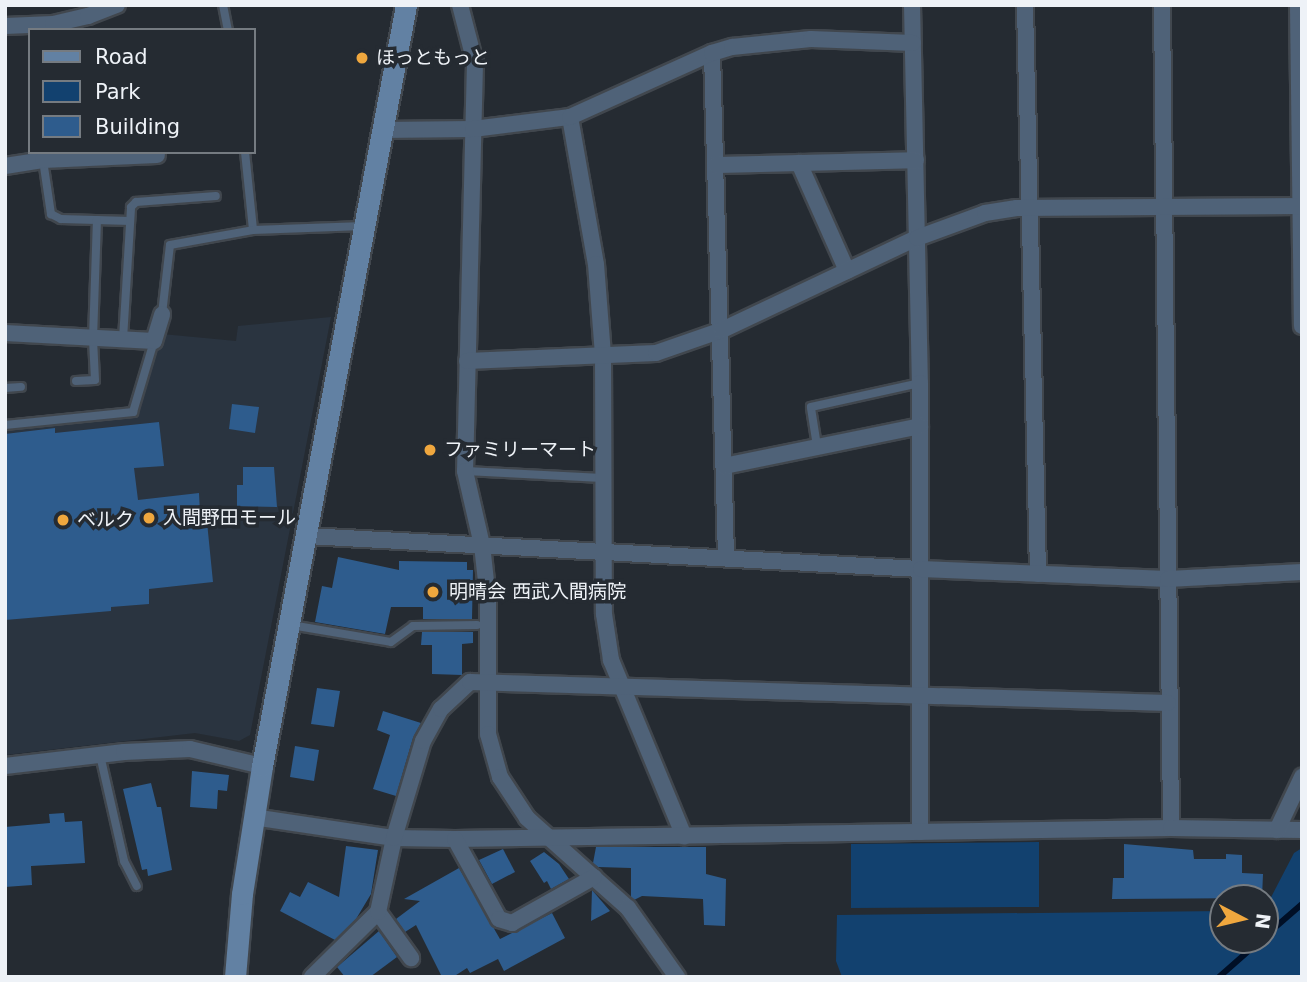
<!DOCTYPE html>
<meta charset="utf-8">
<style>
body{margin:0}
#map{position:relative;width:1307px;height:982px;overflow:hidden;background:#252b32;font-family:"DejaVu Sans","Noto Sans JP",sans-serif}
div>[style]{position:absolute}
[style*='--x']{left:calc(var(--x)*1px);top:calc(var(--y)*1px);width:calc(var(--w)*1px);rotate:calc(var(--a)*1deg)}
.built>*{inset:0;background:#2a3440}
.green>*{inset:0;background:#12416f}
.stream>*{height:6px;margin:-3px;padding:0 3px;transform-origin:3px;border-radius:3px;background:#000f26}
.building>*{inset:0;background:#2e5c8d}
.roads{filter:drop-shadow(2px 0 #41474e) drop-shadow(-2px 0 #41474e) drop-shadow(0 2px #41474e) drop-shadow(0 -2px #41474e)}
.lane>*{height:8px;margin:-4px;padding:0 4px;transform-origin:4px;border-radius:4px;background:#4f6278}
.street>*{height:16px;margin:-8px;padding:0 8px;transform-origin:8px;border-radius:8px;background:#4f6278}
.secondary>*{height:21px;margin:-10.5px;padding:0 10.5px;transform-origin:10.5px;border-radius:10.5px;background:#6281a3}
.dots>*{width:19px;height:19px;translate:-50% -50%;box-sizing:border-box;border:4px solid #252b32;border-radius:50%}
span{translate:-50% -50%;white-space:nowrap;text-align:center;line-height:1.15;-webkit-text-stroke:7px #252b32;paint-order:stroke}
.poi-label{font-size:19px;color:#eef2f7}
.left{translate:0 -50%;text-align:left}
.frame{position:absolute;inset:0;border:7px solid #eef2f7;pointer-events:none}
.legend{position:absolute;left:28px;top:28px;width:228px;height:126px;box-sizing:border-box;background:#252b32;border:2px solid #757b81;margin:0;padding:9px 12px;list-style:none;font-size:21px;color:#eef2f7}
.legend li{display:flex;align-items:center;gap:14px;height:35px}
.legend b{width:35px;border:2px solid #757b81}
.north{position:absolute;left:1209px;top:884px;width:70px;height:70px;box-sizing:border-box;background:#252b32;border:2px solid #757b81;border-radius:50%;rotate:97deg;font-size:19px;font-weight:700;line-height:28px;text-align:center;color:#eef2f7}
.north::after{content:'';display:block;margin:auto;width:24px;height:32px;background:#efa73e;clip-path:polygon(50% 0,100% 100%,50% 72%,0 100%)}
</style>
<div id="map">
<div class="built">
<div style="clip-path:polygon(331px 317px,250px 735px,239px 741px,195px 733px,5px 755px,5px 429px,136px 416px,162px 334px,236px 341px,238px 326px)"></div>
</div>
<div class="green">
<div style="clip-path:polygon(1039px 842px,1039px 907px,851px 908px,851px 844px)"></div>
<div style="clip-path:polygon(1302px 848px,1302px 972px,1299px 977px,842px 977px,836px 961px,837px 915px,1223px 911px,1223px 940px,1265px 940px,1265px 909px,1294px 853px)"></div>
</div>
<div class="stream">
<div style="--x:1265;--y:936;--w:49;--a:-40.9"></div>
<div style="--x:1219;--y:977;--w:56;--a:-41.4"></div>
</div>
<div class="building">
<div style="clip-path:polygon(232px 404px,259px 407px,255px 433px,229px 429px)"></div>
<div style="clip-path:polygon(159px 422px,164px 466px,134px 468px,138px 500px,199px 493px,200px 513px,206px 512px,213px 582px,149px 589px,149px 604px,111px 607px,111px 611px,5px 620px,5px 434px,55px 428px,55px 433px)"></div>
<div style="clip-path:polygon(243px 467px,274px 467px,277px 507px,237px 506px,237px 485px,243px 485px)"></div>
<div style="clip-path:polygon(338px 557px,399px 570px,399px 561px,467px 562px,467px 570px,473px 570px,472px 619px,423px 619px,423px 607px,391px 607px,385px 634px,315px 622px,322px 586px,332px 588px)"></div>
<div style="clip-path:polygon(422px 632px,473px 632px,473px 643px,462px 644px,462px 675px,432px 674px,432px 645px,421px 645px)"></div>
<div style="clip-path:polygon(317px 688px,340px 691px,334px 727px,311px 724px)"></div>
<div style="clip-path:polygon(383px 711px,421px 723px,413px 738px,396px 796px,373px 789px,390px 735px,377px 730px)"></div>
<div style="clip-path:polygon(295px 746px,319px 750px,314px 781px,290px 777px)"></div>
<div style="clip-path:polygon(192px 771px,229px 775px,227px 791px,218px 790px,217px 809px,190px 807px)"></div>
<div style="clip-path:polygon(151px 783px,157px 807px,161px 807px,172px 870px,148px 876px,147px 869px,142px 870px,123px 789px)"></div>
<div style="clip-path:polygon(64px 813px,65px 822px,82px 821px,85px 863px,31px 866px,32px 885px,5px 887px,5px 827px,50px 823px,49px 814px)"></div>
<div style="clip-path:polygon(1124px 844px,1193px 850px,1194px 859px,1226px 859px,1226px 854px,1242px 855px,1242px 873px,1263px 874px,1262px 898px,1112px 899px,1113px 878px,1124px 878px)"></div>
<div style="clip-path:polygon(346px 846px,378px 850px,371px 894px,356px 919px,335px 940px,280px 911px,290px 892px,300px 897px,308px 882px,339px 897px)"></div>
<div style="clip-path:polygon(596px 847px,706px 847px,706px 874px,726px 879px,725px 926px,704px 925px,703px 899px,642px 896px,634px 900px,631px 897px,631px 868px,598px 867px,593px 863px)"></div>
<div style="clip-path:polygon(503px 849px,515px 872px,492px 884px,479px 860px)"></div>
<div style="clip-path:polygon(544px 852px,559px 864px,569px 879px,551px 889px,547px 881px,544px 883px,530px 861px)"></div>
<div style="clip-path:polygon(459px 868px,500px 939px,552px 913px,565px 938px,504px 971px,498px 959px,470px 973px,467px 968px,453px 977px,442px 977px,416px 925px,405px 932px,396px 919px,420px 901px,404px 899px)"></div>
<div style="clip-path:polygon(592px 890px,610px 911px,591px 921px)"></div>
<div style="clip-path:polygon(379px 931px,397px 957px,370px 977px,345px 977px,337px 967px)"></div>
</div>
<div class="roads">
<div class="lane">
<div style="--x:223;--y:5;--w:25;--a:79"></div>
<div style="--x:245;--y:152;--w:78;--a:84.1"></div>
<div style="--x:43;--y:160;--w:55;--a:81.6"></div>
<div style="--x:51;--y:214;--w:11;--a:27"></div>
<div style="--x:61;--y:219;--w:69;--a:1.7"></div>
<div style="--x:162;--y:314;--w:69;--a:-83.4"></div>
<div style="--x:170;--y:245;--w:84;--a:-10.2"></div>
<div style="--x:253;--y:230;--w:110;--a:-2.1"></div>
<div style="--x:123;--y:339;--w:132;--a:-86.5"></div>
<div style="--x:131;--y:207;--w:7;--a:-45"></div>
<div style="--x:136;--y:202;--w:80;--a:-4.3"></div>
<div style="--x:76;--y:381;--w:19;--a:-3"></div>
<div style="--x:95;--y:380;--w:41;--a:-92.8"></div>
<div style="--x:93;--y:339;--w:119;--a:-88.1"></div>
<div style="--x:5;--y:388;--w:16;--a:-4"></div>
<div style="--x:5;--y:425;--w:129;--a:-5.8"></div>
<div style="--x:133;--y:412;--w:74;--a:-73.5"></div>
<div style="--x:817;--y:446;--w:39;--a:-99"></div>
<div style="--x:811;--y:407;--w:112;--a:-12.4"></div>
<div style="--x:465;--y:471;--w:138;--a:2.9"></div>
<div style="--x:291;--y:625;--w:101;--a:9.6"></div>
<div style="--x:391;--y:642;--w:27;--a:-36"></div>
<div style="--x:413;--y:626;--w:64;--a:-0.9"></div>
<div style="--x:100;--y:755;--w:109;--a:77.2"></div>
<div style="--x:124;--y:861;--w:28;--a:63"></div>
</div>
<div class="street">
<div style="--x:460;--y:5;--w:60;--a:75.5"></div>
<div style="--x:475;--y:63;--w:408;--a:91.4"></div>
<div style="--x:465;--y:471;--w:76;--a:77.1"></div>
<div style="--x:482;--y:545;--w:54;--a:83.7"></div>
<div style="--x:488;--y:599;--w:135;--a:90"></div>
<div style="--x:488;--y:734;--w:45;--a:74.4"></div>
<div style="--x:500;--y:777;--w:49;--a:56.6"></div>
<div style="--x:527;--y:818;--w:135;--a:41.7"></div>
<div style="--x:628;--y:908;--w:85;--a:54.6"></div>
<div style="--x:912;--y:5;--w:378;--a:88.8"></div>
<div style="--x:920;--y:383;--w:449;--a:90"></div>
<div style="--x:1025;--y:5;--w:569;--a:88.69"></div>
<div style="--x:1162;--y:5;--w:823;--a:89.37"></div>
<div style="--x:1298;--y:5;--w:321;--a:89.3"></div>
<div style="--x:5;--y:26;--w:48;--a:-2.4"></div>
<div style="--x:53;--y:24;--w:36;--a:-13"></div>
<div style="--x:88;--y:16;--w:31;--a:-21"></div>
<div style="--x:712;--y:53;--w:505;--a:88.41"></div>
<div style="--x:570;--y:117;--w:149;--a:80"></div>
<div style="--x:596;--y:264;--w:91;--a:85.6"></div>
<div style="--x:603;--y:355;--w:259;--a:89.8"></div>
<div style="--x:604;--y:614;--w:47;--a:81.3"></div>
<div style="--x:611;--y:660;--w:191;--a:67.5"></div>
<div style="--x:381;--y:130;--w:92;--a:-0.6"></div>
<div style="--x:473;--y:129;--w:98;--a:-7.1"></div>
<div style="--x:570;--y:117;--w:156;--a:-24.3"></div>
<div style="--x:712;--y:53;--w:21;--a:-17"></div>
<div style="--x:732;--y:47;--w:79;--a:-5.8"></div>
<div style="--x:811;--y:39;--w:102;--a:2.2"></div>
<div style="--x:799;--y:163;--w:118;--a:66"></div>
<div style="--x:716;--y:165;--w:200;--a:-1.4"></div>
<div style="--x:5;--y:166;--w:38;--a:-9"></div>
<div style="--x:43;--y:160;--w:114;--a:-2.5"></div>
<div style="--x:5;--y:333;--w:149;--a:3.1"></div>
<div style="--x:154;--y:341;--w:28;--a:-73"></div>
<div style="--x:467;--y:361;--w:189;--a:-2.4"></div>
<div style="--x:656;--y:353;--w:70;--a:-19.2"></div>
<div style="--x:722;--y:330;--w:216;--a:-25.3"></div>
<div style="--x:917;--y:238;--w:72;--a:-20.2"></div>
<div style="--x:985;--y:213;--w:32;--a:-9"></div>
<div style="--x:1017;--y:208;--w:285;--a:-0.4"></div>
<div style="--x:724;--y:466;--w:200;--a:-11.5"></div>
<div style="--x:307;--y:536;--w:615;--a:3.08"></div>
<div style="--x:921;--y:569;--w:247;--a:2.3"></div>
<div style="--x:1168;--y:579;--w:134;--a:-3"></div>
<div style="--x:5;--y:766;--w:120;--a:-6.7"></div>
<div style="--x:124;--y:752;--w:66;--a:-2.6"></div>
<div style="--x:190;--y:749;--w:74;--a:13.3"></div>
<div style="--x:253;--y:817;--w:143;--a:8.5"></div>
<div style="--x:394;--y:838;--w:61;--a:0.9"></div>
<div style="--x:455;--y:839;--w:716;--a:-0.88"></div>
<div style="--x:1171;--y:828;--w:131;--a:0.9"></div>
<div style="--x:1277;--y:830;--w:59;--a:-64.7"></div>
<div style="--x:455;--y:839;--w:91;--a:61.2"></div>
<div style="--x:499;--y:919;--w:14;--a:17"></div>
<div style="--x:512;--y:923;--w:94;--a:-29.3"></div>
<div style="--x:378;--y:912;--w:57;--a:54.3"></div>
<div style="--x:312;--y:977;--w:93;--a:-44.6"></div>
<div style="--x:378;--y:912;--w:76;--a:-77.8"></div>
<div style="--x:394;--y:838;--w:101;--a:-73.4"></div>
<div style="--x:423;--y:741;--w:37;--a:-61"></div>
<div style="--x:441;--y:709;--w:40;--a:-43"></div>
<div style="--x:470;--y:682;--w:698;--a:1.72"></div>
</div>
<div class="secondary">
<div style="--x:235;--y:977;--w:83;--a:-85.2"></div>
<div style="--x:242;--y:894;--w:130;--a:-81.1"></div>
<div style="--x:262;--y:766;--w:775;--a:-79.28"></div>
</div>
</div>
<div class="dots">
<div style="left:362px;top:58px;background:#efa73e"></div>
<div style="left:430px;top:450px;background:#efa73e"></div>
<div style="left:149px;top:518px;background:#efa73e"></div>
<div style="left:63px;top:520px;background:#efa73e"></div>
<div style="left:433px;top:592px;background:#efa73e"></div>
</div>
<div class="poi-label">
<span class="left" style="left:376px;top:58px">ほっともっと</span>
<span class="left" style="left:444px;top:450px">ファミリーマート</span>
<span class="left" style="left:163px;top:518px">入間野田モール</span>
<span class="left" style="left:77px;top:520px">ベルク</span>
<span class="left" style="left:449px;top:592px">明晴会 西武入間病院</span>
</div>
<div class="frame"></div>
<ul class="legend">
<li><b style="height:9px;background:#6281a3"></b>Road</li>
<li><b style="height:19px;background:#12416f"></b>Park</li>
<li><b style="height:19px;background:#2e5c8d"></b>Building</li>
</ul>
<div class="north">N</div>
</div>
